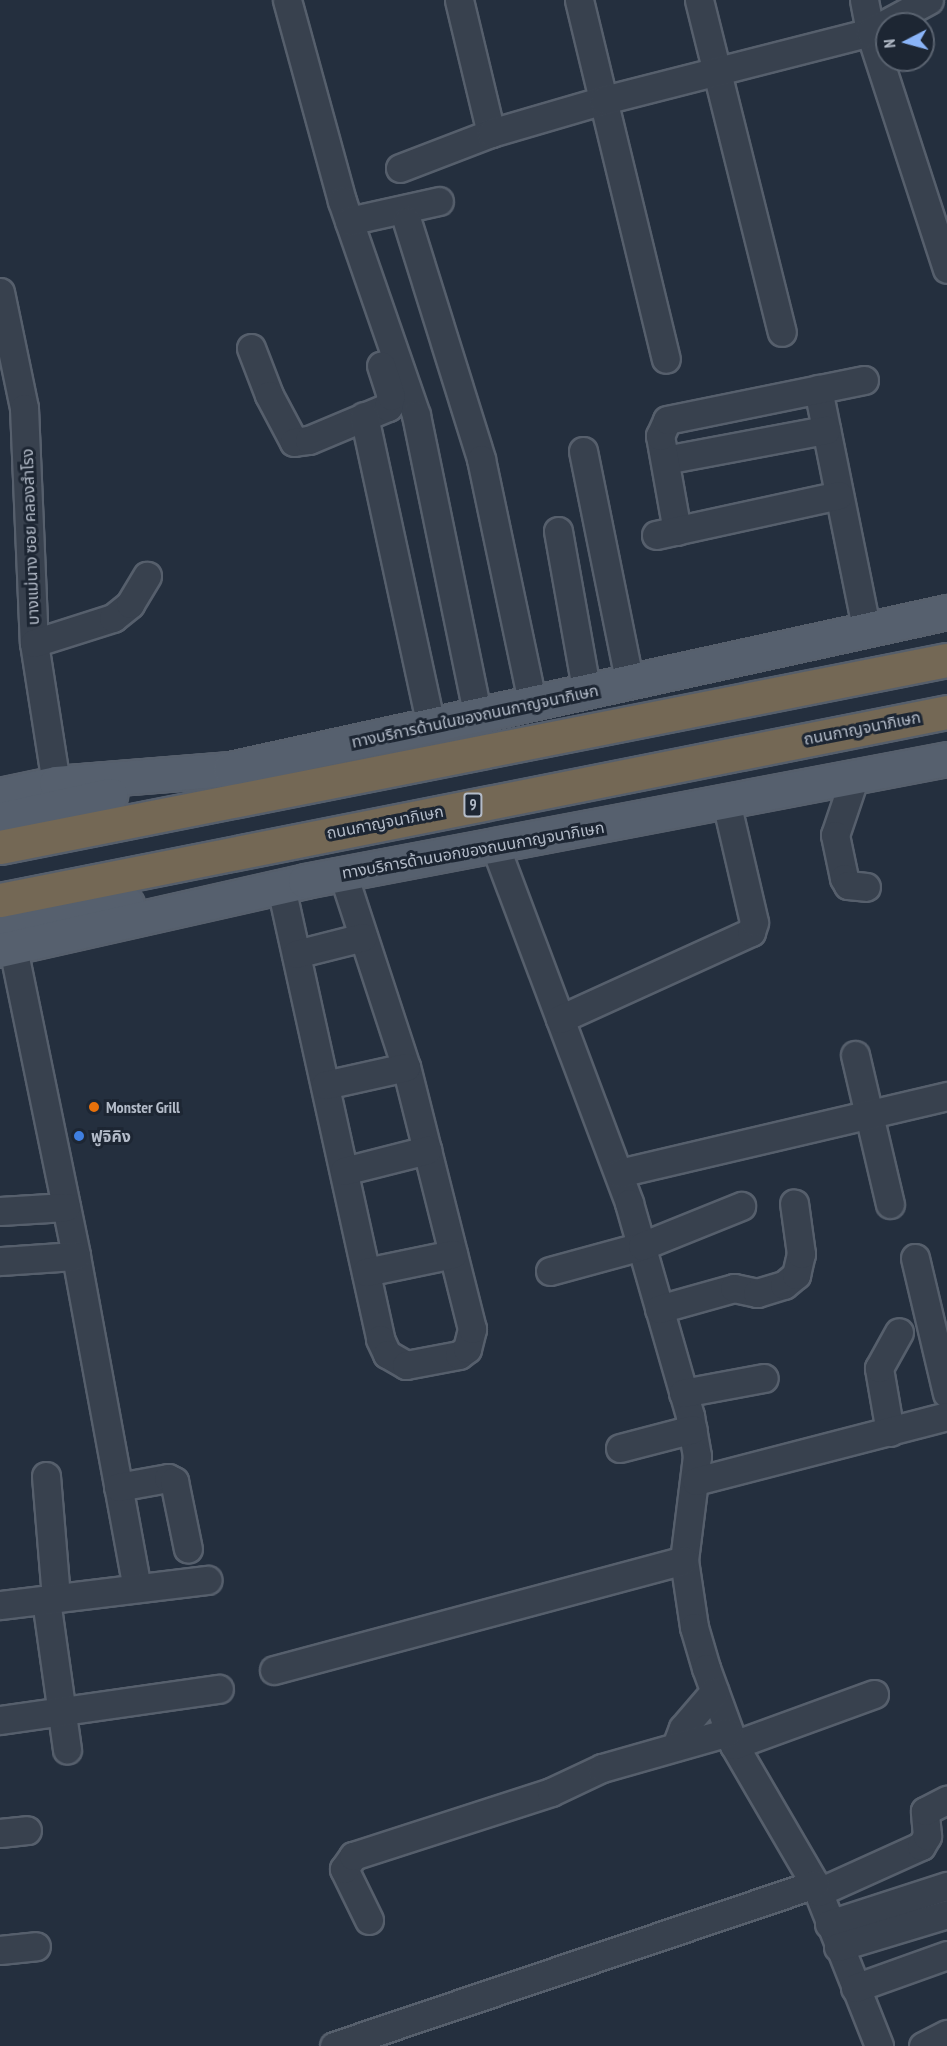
<!DOCTYPE html>
<meta charset="utf-8">
<style>
body{margin:0}
#map{position:relative;width:947px;height:2046px;overflow:hidden;background:#242f3e;font-family:"PT Sans Narrow","Noto Sans Thai",sans-serif}
div>[style]{position:absolute}
[style*='--x']{left:calc(var(--x)*1px);top:calc(var(--y)*1px);width:calc(var(--w)*1px);rotate:calc(var(--a)*1deg)}
.roads{filter:drop-shadow(2px 0 #565f6c) drop-shadow(-2px 0 #565f6c) drop-shadow(0 2px #565f6c) drop-shadow(0 -2px #565f6c)}
.minor>*{height:27px;margin:-13.5px;padding:0 13.5px;transform-origin:13.5px;border-radius:13.5px;background:#38414e}
.major>*{height:33px;margin:-16.5px;padding:0 16.5px;transform-origin:16.5px;border-radius:16.5px;background:#56606e}
.highway>*{height:33px;margin:-16.5px;padding:0 16.5px;transform-origin:16.5px;border-radius:16.5px;background:#746855}
.dots>*{width:16px;height:16px;translate:-50% -50%;box-sizing:border-box;border:3px solid #1d2633;border-radius:50%}
span{translate:-50% -50%;white-space:nowrap;text-align:center;line-height:1.15;-webkit-text-stroke:6px #1d2633;paint-order:stroke}
.shield-label span{padding:2px 4px;background:#1d2633;border:2px solid;border-radius:4px;-webkit-text-stroke-width:0}
.shield-label{font-size:15px;color:#b4bcc9;font-weight:700}
.street-label{font-size:16px;color:#b4bcc9}
.poi-label{font-size:16px;color:#b4bcc9;font-weight:700}
.left{translate:0 -50%;text-align:left}
.north{position:absolute;left:875px;top:12px;width:60px;height:60px;box-sizing:border-box;background:#1d2633;border:2px solid #59626f;border-radius:50%;rotate:264deg;font-size:16px;font-weight:700;line-height:24px;text-align:center;color:#b4bcc9}
.north::after{content:'';display:block;margin:auto;width:21px;height:27px;background:#8ab4f8;clip-path:polygon(50% 0,100% 100%,50% 72%,0 100%)}
</style>
<div id="map">
<div class="roads">
<div class="minor">
<div style="--x:287;--y:0;--w:208;--a:74.7"></div>
<div style="--x:342;--y:201;--w:226;--a:70.9"></div>
<div style="--x:416;--y:415;--w:307;--a:78.4"></div>
<div style="--x:459;--y:0;--w:137;--a:76.5"></div>
<div style="--x:579;--y:0;--w:369;--a:76.4"></div>
<div style="--x:699;--y:0;--w:342;--a:76"></div>
<div style="--x:864;--y:0;--w:33;--a:79"></div>
<div style="--x:870;--y:32;--w:249;--a:72"></div>
<div style="--x:400;--y:168;--w:97;--a:-21"></div>
<div style="--x:491;--y:133;--w:118;--a:-16.3"></div>
<div style="--x:604;--y:100;--w:275;--a:-14.3"></div>
<div style="--x:870;--y:32;--w:67;--a:-28.5"></div>
<div style="--x:349;--y:221;--w:92;--a:-12.5"></div>
<div style="--x:407;--y:221;--w:249;--a:72.7"></div>
<div style="--x:481;--y:459;--w:251;--a:78.1"></div>
<div style="--x:0;--y:292;--w:118;--a:78.3"></div>
<div style="--x:24;--y:408;--w:235;--a:87.6"></div>
<div style="--x:34;--y:643;--w:142;--a:81.1"></div>
<div style="--x:251;--y:348;--w:50;--a:69"></div>
<div style="--x:269;--y:395;--w:53;--a:62"></div>
<div style="--x:294;--y:442;--w:15;--a:-8"></div>
<div style="--x:309;--y:440;--w:86;--a:-22.7"></div>
<div style="--x:388;--y:407;--w:11;--a:-75"></div>
<div style="--x:391;--y:396;--w:32;--a:-108"></div>
<div style="--x:818;--y:389;--w:247;--a:78.6"></div>
<div style="--x:364;--y:416;--w:316;--a:77.8"></div>
<div style="--x:583;--y:451;--w:238;--a:78.6"></div>
<div style="--x:665;--y:460;--w:164;--a:-10.6"></div>
<div style="--x:558;--y:531;--w:165;--a:79.9"></div>
<div style="--x:677;--y:531;--w:97;--a:-100.1"></div>
<div style="--x:660;--y:436;--w:17;--a:-66"></div>
<div style="--x:667;--y:420;--w:201;--a:-11.5"></div>
<div style="--x:656;--y:535;--w:187;--a:-12.3"></div>
<div style="--x:34;--y:643;--w:83;--a:-17.6"></div>
<div style="--x:113;--y:618;--w:22;--a:-39"></div>
<div style="--x:130;--y:604;--w:33;--a:-59"></div>
<div style="--x:854;--y:779;--w:59;--a:108.7"></div>
<div style="--x:835;--y:835;--w:44;--a:78.2"></div>
<div style="--x:844;--y:878;--w:8;--a:60"></div>
<div style="--x:848;--y:885;--w:18;--a:6"></div>
<div style="--x:495;--y:846;--w:381;--a:69.4"></div>
<div style="--x:629;--y:1203;--w:222;--a:74"></div>
<div style="--x:690;--y:1416;--w:41;--a:80.1"></div>
<div style="--x:697;--y:1456;--w:105;--a:97.1"></div>
<div style="--x:684;--y:1560;--w:68;--a:81.5"></div>
<div style="--x:694;--y:1627;--w:43;--a:73.7"></div>
<div style="--x:706;--y:1668;--w:82;--a:70"></div>
<div style="--x:734;--y:1745;--w:161;--a:59.8"></div>
<div style="--x:815;--y:1884;--w:174;--a:68.4"></div>
<div style="--x:281;--y:887;--w:463;--a:77.6"></div>
<div style="--x:380;--y:1339;--w:17;--a:65"></div>
<div style="--x:387;--y:1354;--w:22;--a:30"></div>
<div style="--x:406;--y:1365;--w:54;--a:-10.7"></div>
<div style="--x:459;--y:1355;--w:10;--a:-37"></div>
<div style="--x:467;--y:1349;--w:21;--a:-76"></div>
<div style="--x:472;--y:1329;--w:270;--a:-104.1"></div>
<div style="--x:406;--y:1067;--w:203;--a:-108.1"></div>
<div style="--x:13;--y:948;--w:314;--a:78.4"></div>
<div style="--x:76;--y:1256;--w:337;--a:79.6"></div>
<div style="--x:296;--y:954;--w:69;--a:-14.2"></div>
<div style="--x:560;--y:1019;--w:210;--a:-24.5"></div>
<div style="--x:751;--y:932;--w:10;--a:-73"></div>
<div style="--x:754;--y:922;--w:123;--a:-103.1"></div>
<div style="--x:855;--y:1055;--w:153;--a:76.8"></div>
<div style="--x:325;--y:1085;--w:83;--a:-12.5"></div>
<div style="--x:344;--y:1171;--w:86;--a:-14.2"></div>
<div style="--x:619;--y:1173;--w:337;--a:-13.2"></div>
<div style="--x:0;--y:1211;--w:66;--a:-3.5"></div>
<div style="--x:915;--y:1258;--w:139;--a:76.7"></div>
<div style="--x:0;--y:1261;--w:76;--a:-3.8"></div>
<div style="--x:550;--y:1271;--w:95;--a:-15.2"></div>
<div style="--x:642;--y:1246;--w:107;--a:-22"></div>
<div style="--x:366;--y:1272;--w:89;--a:-11.7"></div>
<div style="--x:659;--y:1309;--w:78;--a:-15.6"></div>
<div style="--x:734;--y:1288;--w:24;--a:12"></div>
<div style="--x:757;--y:1293;--w:28;--a:-17"></div>
<div style="--x:784;--y:1285;--w:16;--a:-40"></div>
<div style="--x:796;--y:1275;--w:22;--a:-77"></div>
<div style="--x:801;--y:1254;--w:51;--a:-97.8"></div>
<div style="--x:683;--y:1393;--w:82;--a:-10.5"></div>
<div style="--x:890;--y:1432;--w:65;--a:-99.8"></div>
<div style="--x:879;--y:1368;--w:41;--a:-60.9"></div>
<div style="--x:620;--y:1448;--w:75;--a:-14.6"></div>
<div style="--x:46;--y:1476;--w:122;--a:85.3"></div>
<div style="--x:696;--y:1481;--w:259;--a:-14.5"></div>
<div style="--x:118;--y:1487;--w:51;--a:-10.2"></div>
<div style="--x:168;--y:1478;--w:7;--a:27"></div>
<div style="--x:174;--y:1481;--w:69;--a:78.4"></div>
<div style="--x:46;--y:1600;--w:151;--a:82"></div>
<div style="--x:0;--y:1605;--w:209;--a:-6.9"></div>
<div style="--x:274;--y:1670;--w:424;--a:-15"></div>
<div style="--x:0;--y:1720;--w:221;--a:-8.1"></div>
<div style="--x:734;--y:1745;--w:149;--a:-20"></div>
<div style="--x:676;--y:1746;--w:19;--a:-69"></div>
<div style="--x:683;--y:1728;--w:48;--a:-49.3"></div>
<div style="--x:0;--y:1833;--w:27;--a:-6"></div>
<div style="--x:819;--y:1892;--w:112;--a:-24.3"></div>
<div style="--x:921;--y:1846;--w:12;--a:-59"></div>
<div style="--x:927;--y:1836;--w:25;--a:-95"></div>
<div style="--x:925;--y:1811;--w:25;--a:-27"></div>
<div style="--x:369;--y:1920;--w:57;--a:-116.1"></div>
<div style="--x:344;--y:1869;--w:16;--a:-55"></div>
<div style="--x:353;--y:1856;--w:208;--a:-17.9"></div>
<div style="--x:551;--y:1792;--w:56;--a:-25.2"></div>
<div style="--x:602;--y:1768;--w:131;--a:-15.9"></div>
<div style="--x:829;--y:1924;--w:124;--a:-17.9"></div>
<div style="--x:838;--y:1947;--w:114;--a:-16.8"></div>
<div style="--x:0;--y:1950;--w:36;--a:-6"></div>
<div style="--x:855;--y:1988;--w:98;--a:-19.7"></div>
<div style="--x:334;--y:2046;--w:508;--a:-18.61"></div>
<div style="--x:923;--y:2046;--w:27;--a:-27"></div>
</div>
<div class="major">
<div style="--x:0;--y:795;--w:57;--a:-12.1"></div>
<div style="--x:56;--y:783;--w:175;--a:-4.6"></div>
<div style="--x:230;--y:769;--w:734;--a:-12.35"></div>
<div style="--x:0;--y:819;--w:113;--a:-12.3"></div>
<div style="--x:0;--y:926;--w:129;--a:-9.8"></div>
<div style="--x:0;--y:950;--w:313;--a:-12.7"></div>
<div style="--x:305;--y:881;--w:653;--a:-10.76"></div>
</div>
<div class="highway">
<div style="--x:0;--y:847;--w:965;--a:-11.17"></div>
<div style="--x:0;--y:900;--w:965;--a:-11.23"></div>
</div>
</div>
<div class="dots">
<div style="left:94px;top:1107px;background:#e8710a"></div>
<div style="left:79px;top:1136px;background:#3f7fe0"></div>
</div>
<div class="shield-label">
<span style="left:473px;top:805px">9</span>
</div>
<div class="street-label">
<span style="left:30px;top:537px;rotate:-92deg">บางแม่นาง ซอย คลองสำโรง</span>
<span style="left:475px;top:716px;rotate:-12deg">ทางบริการด้านในของถนนกาญจนาภิเษก</span>
<span style="left:862px;top:728px;rotate:-11deg">ถนนกาญจนาภิเษก</span>
<span style="left:385px;top:822px;rotate:-11deg">ถนนกาญจนาภิเษก</span>
<span style="left:473px;top:850px;rotate:-10deg">ทางบริการด้านนอกของถนนกาญจนาภิเษก</span>
</div>
<div class="poi-label">
<span class="left" style="left:106px;top:1107px">Monster Grill</span>
<span class="left" style="left:91px;top:1136px">ฟูจิคิง</span>
</div>
<div class="north">N</div>
</div>
